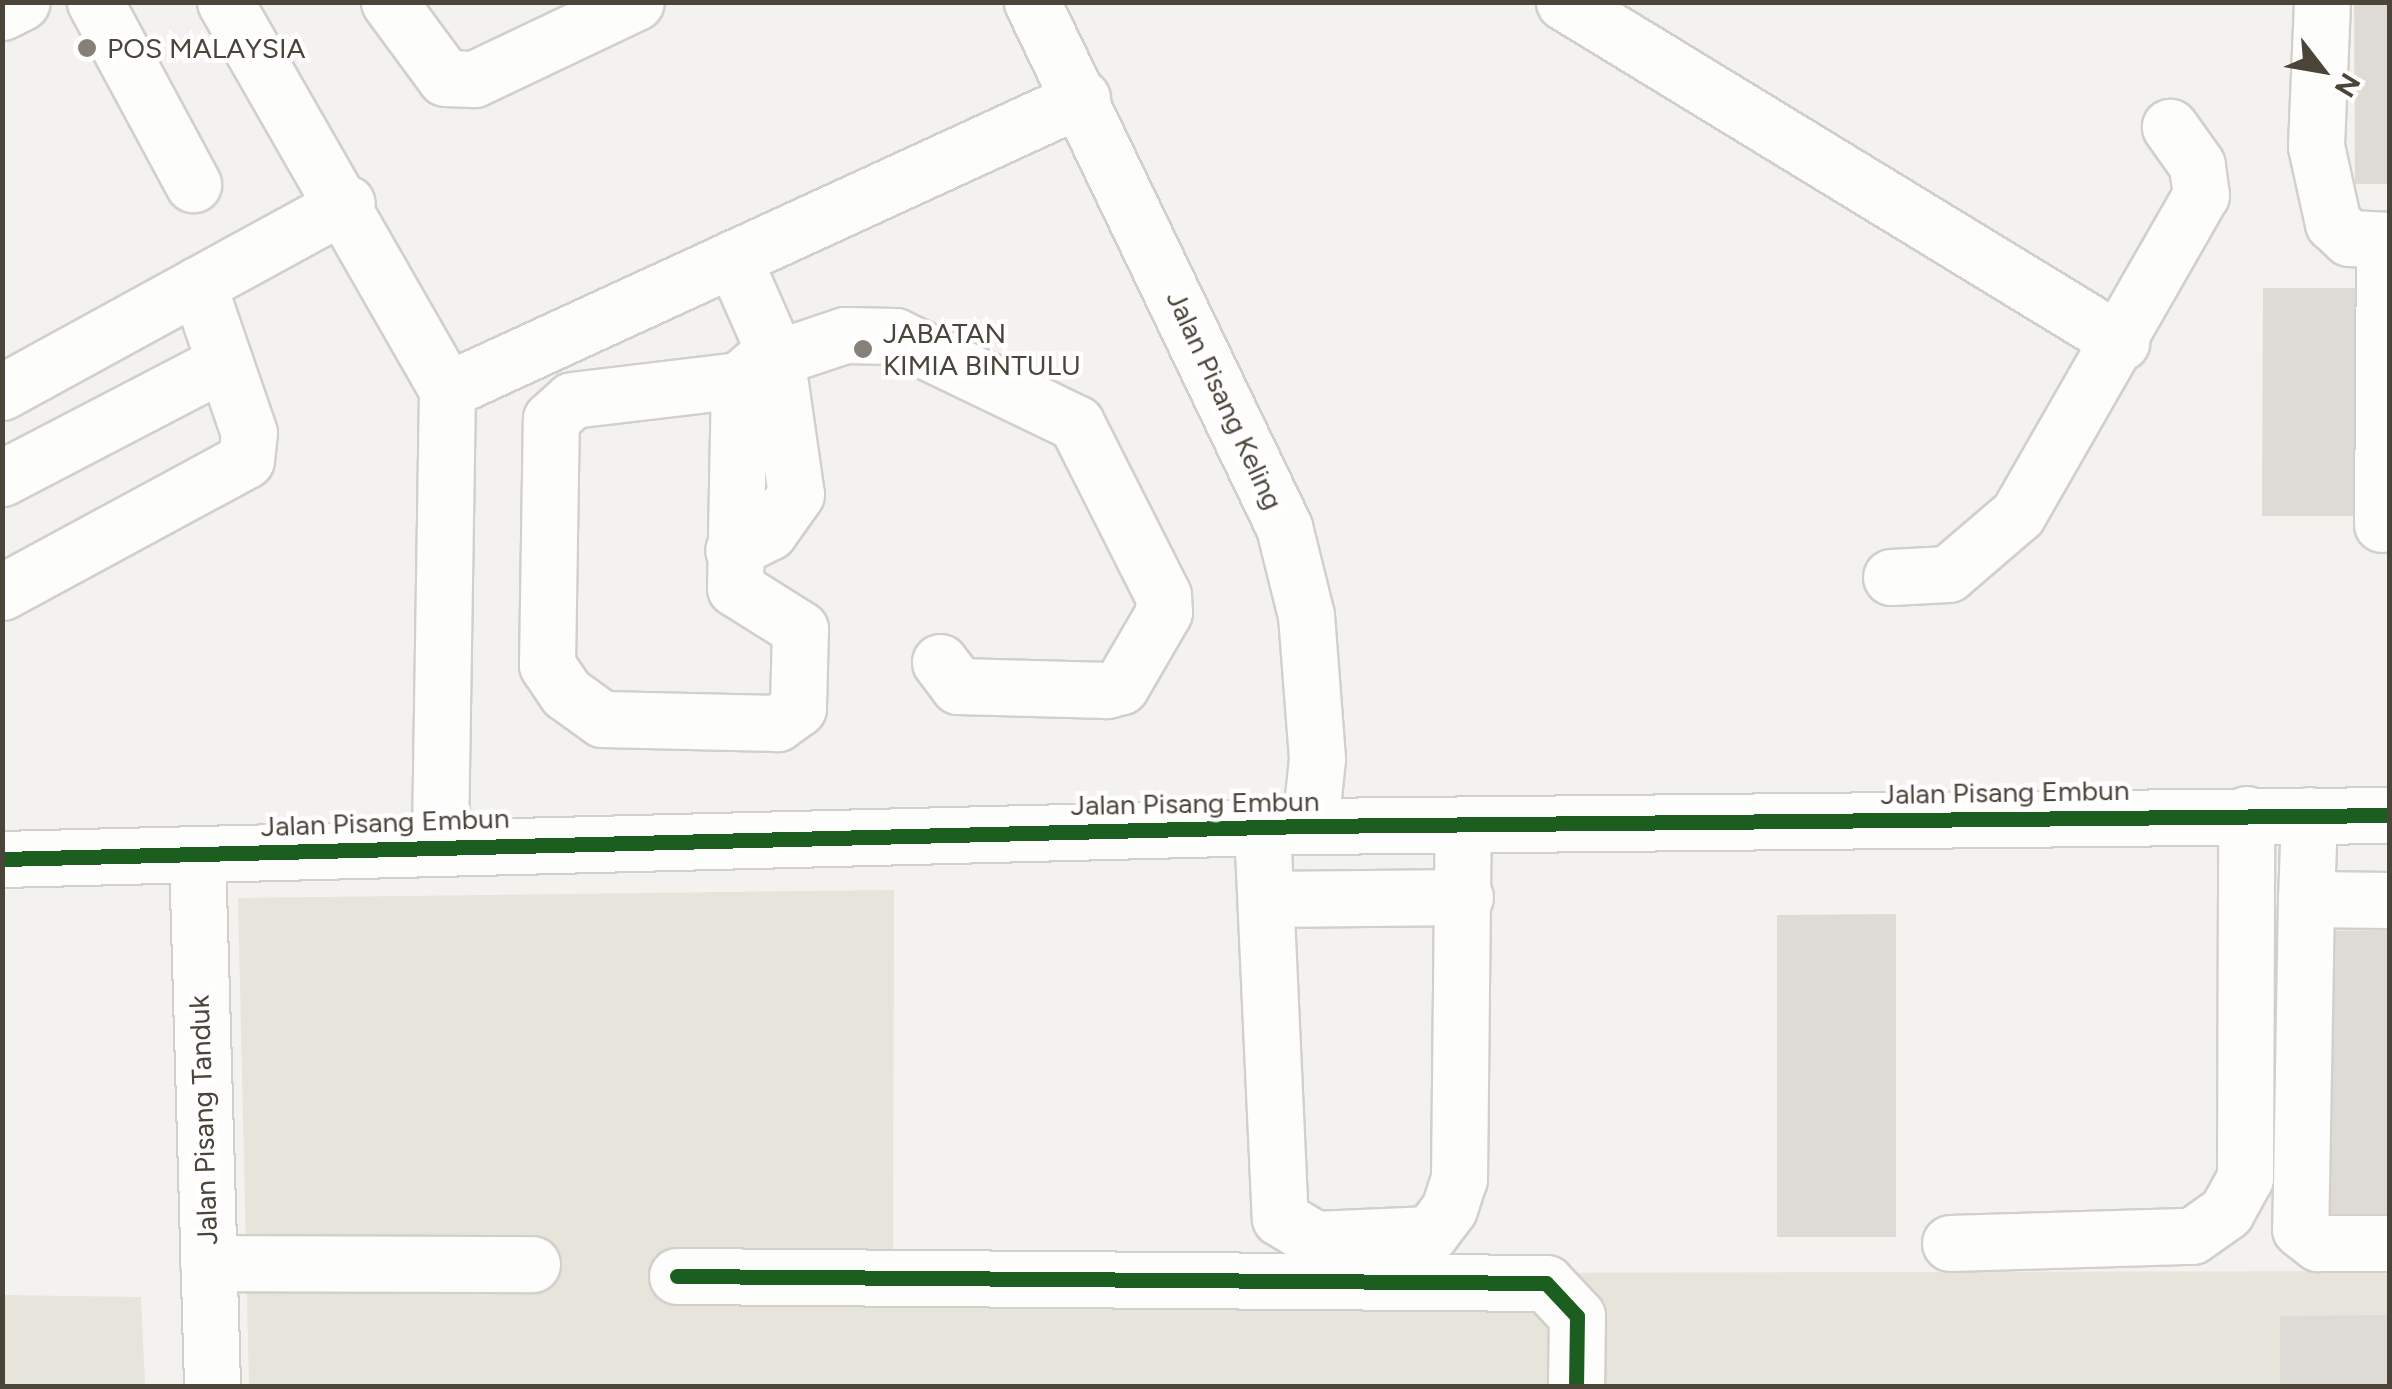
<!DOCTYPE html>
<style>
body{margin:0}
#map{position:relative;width:2392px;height:1389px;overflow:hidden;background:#f4f2ee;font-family:Figtree,sans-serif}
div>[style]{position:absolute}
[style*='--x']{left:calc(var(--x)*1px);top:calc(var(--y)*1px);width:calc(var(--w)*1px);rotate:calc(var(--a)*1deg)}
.residential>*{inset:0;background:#e7e4dc}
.building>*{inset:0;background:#dedbd6}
.roads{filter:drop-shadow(2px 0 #d2d0cb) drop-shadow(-2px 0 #d2d0cb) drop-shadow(0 2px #d2d0cb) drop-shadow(0 -2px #d2d0cb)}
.minor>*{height:55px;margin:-27.5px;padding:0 27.5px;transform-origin:27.5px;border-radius:27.5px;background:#fdfdfc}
.cycleway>*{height:15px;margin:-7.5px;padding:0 7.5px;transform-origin:7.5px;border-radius:7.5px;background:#1b5e20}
.dots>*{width:28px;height:28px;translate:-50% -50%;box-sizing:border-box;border:5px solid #fff;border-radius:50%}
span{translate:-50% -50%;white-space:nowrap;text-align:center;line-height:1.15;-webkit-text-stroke:9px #fff;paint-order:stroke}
.poi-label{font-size:28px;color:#4b4439}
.left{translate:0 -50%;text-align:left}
.street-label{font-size:28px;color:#4b4439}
.frame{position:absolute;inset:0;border:5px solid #4b4439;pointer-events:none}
.north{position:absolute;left:2272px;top:20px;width:100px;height:100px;-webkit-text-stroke:8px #fff;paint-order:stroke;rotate:121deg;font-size:28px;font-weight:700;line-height:40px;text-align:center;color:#4b4439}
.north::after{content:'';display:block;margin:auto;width:35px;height:45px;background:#4b4439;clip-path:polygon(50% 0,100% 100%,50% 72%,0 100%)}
</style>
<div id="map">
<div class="residential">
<div style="clip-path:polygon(894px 890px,893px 1274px,2389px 1271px,2389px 1386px,249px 1386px,238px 898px)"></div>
<div style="clip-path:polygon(3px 1295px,141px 1297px,145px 1386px,3px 1386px)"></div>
</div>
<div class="building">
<div style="clip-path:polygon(2354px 2px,2390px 2px,2390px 184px,2355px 184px)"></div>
<div style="clip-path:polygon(2263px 288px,2361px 288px,2360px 516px,2262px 516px)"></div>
<div style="clip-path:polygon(1896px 914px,1896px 1237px,1777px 1237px,1777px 915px)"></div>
<div style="clip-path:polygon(2390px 930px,2390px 1238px,2316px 1238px,2316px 931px)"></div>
<div style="clip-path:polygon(2390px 1315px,2390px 1386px,2280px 1386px,2280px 1316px)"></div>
</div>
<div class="roads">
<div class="minor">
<div style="--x:95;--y:2;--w:207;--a:61.7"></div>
<div style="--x:225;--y:2;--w:447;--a:60.2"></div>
<div style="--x:447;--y:390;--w:454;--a:90.9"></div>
<div style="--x:389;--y:2;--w:94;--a:53.6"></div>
<div style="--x:445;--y:78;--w:29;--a:2"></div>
<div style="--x:474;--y:79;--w:179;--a:-25.4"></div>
<div style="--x:1032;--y:2;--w:582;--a:64.36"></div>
<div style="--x:1284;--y:527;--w:91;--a:76"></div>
<div style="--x:1306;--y:615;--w:144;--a:85.6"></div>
<div style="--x:1317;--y:759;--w:67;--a:96"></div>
<div style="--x:1564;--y:2;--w:653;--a:31.4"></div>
<div style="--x:2322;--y:2;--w:144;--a:92.4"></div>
<div style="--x:2316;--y:146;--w:79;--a:77.6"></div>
<div style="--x:2333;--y:223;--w:22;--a:43"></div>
<div style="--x:2349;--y:238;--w:41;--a:2.8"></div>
<div style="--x:2;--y:12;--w:22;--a:-27"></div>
<div style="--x:733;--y:258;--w:107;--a:66.3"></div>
<div style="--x:776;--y:356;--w:139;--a:81.8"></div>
<div style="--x:796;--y:494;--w:47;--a:125.4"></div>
<div style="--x:769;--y:532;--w:40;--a:153.4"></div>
<div style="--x:739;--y:380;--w:208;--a:91.1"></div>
<div style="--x:735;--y:588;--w:77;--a:32.2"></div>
<div style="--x:800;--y:629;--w:79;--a:91.5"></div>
<div style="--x:798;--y:708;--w:26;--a:144"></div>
<div style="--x:777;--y:723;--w:175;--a:-178.7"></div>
<div style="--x:602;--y:719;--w:44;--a:-144.2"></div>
<div style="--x:566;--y:693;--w:34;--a:-124"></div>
<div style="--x:547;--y:665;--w:246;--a:-89.1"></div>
<div style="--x:551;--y:419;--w:28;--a:-42"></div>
<div style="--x:572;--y:400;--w:168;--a:-6.8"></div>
<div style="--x:739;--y:380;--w:25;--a:-40"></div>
<div style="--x:758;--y:364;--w:92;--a:-18.4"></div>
<div style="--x:845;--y:335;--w:50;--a:1.1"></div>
<div style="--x:895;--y:336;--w:201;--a:25.7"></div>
<div style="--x:1076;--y:423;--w:193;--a:63.2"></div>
<div style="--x:1163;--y:595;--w:17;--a:87"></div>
<div style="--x:1164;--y:612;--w:86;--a:120.2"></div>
<div style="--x:1121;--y:686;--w:15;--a:164"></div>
<div style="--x:1107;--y:690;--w:149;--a:-178.5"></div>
<div style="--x:958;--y:686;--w:30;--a:-127"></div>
<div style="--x:447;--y:390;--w:699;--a:-24.69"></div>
<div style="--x:2;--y:392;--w:393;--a:-28.7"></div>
<div style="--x:2;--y:478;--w:251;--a:-27.5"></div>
<div style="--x:2382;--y:524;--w:284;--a:-89.6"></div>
<div style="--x:1891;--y:577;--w:57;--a:-3"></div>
<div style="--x:1948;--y:574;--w:92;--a:-40.6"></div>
<div style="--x:2018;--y:514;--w:368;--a:-60.2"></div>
<div style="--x:2201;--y:195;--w:30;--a:-98"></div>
<div style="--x:2197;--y:165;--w:47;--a:-125.4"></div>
<div style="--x:2;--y:592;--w:277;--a:-28.4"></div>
<div style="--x:246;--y:460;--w:27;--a:-84"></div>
<div style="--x:249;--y:433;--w:157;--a:-109"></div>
<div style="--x:2309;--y:815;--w:84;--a:92"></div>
<div style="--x:2306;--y:899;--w:84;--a:0.7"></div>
<div style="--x:1262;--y:827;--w:391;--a:87.4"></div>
<div style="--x:1280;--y:1218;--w:41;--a:31"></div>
<div style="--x:1315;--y:1239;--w:115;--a:-2.5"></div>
<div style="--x:1430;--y:1234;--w:31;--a:-53"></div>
<div style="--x:1449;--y:1209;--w:32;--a:-72"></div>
<div style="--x:1459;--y:1179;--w:355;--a:-89.4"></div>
<div style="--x:197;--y:854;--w:532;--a:88.38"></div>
<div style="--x:2;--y:859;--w:1308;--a:-1.45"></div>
<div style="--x:1310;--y:826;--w:1080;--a:-0.58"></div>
<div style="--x:1268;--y:899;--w:197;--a:-0.6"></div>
<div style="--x:2306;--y:899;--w:330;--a:91"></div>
<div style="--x:2300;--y:1229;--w:23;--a:38"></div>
<div style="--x:2318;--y:1243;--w:72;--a:0"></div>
<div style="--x:1950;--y:1243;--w:242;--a:-1.7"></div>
<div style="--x:2192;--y:1236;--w:42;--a:-35.2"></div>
<div style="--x:2226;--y:1212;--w:39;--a:-61"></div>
<div style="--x:2245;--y:1178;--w:364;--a:-89.8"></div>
<div style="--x:208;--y:1263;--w:324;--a:0.2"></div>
<div style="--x:677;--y:1276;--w:869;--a:0.46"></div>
<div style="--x:1546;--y:1283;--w:45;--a:46.8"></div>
<div style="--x:1577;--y:1316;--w:70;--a:90.8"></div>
</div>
</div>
<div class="cycleway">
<div style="--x:2;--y:859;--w:1308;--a:-1.45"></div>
<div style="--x:1310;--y:826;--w:1080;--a:-0.58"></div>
<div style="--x:677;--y:1276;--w:869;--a:0.46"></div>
<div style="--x:1546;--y:1283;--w:45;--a:46.8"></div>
<div style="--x:1577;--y:1316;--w:70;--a:90.8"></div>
</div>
<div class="dots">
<div style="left:87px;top:48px;background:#868178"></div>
<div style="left:863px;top:349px;background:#868178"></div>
</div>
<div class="poi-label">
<span class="left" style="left:107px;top:48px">POS MALAYSIA</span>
<span class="left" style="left:883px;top:349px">JABATAN<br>KIMIA BINTULU</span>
</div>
<div class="street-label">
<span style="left:1225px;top:400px;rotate:65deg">Jalan Pisang Keling</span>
<span style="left:2005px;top:792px;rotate:-1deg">Jalan Pisang Embun</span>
<span style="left:1195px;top:803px;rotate:-1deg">Jalan Pisang Embun</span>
<span style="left:385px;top:822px;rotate:-2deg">Jalan Pisang Embun</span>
<span style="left:203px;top:1120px;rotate:-92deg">Jalan Pisang Tanduk</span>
</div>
<div class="frame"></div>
<div class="north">N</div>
</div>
